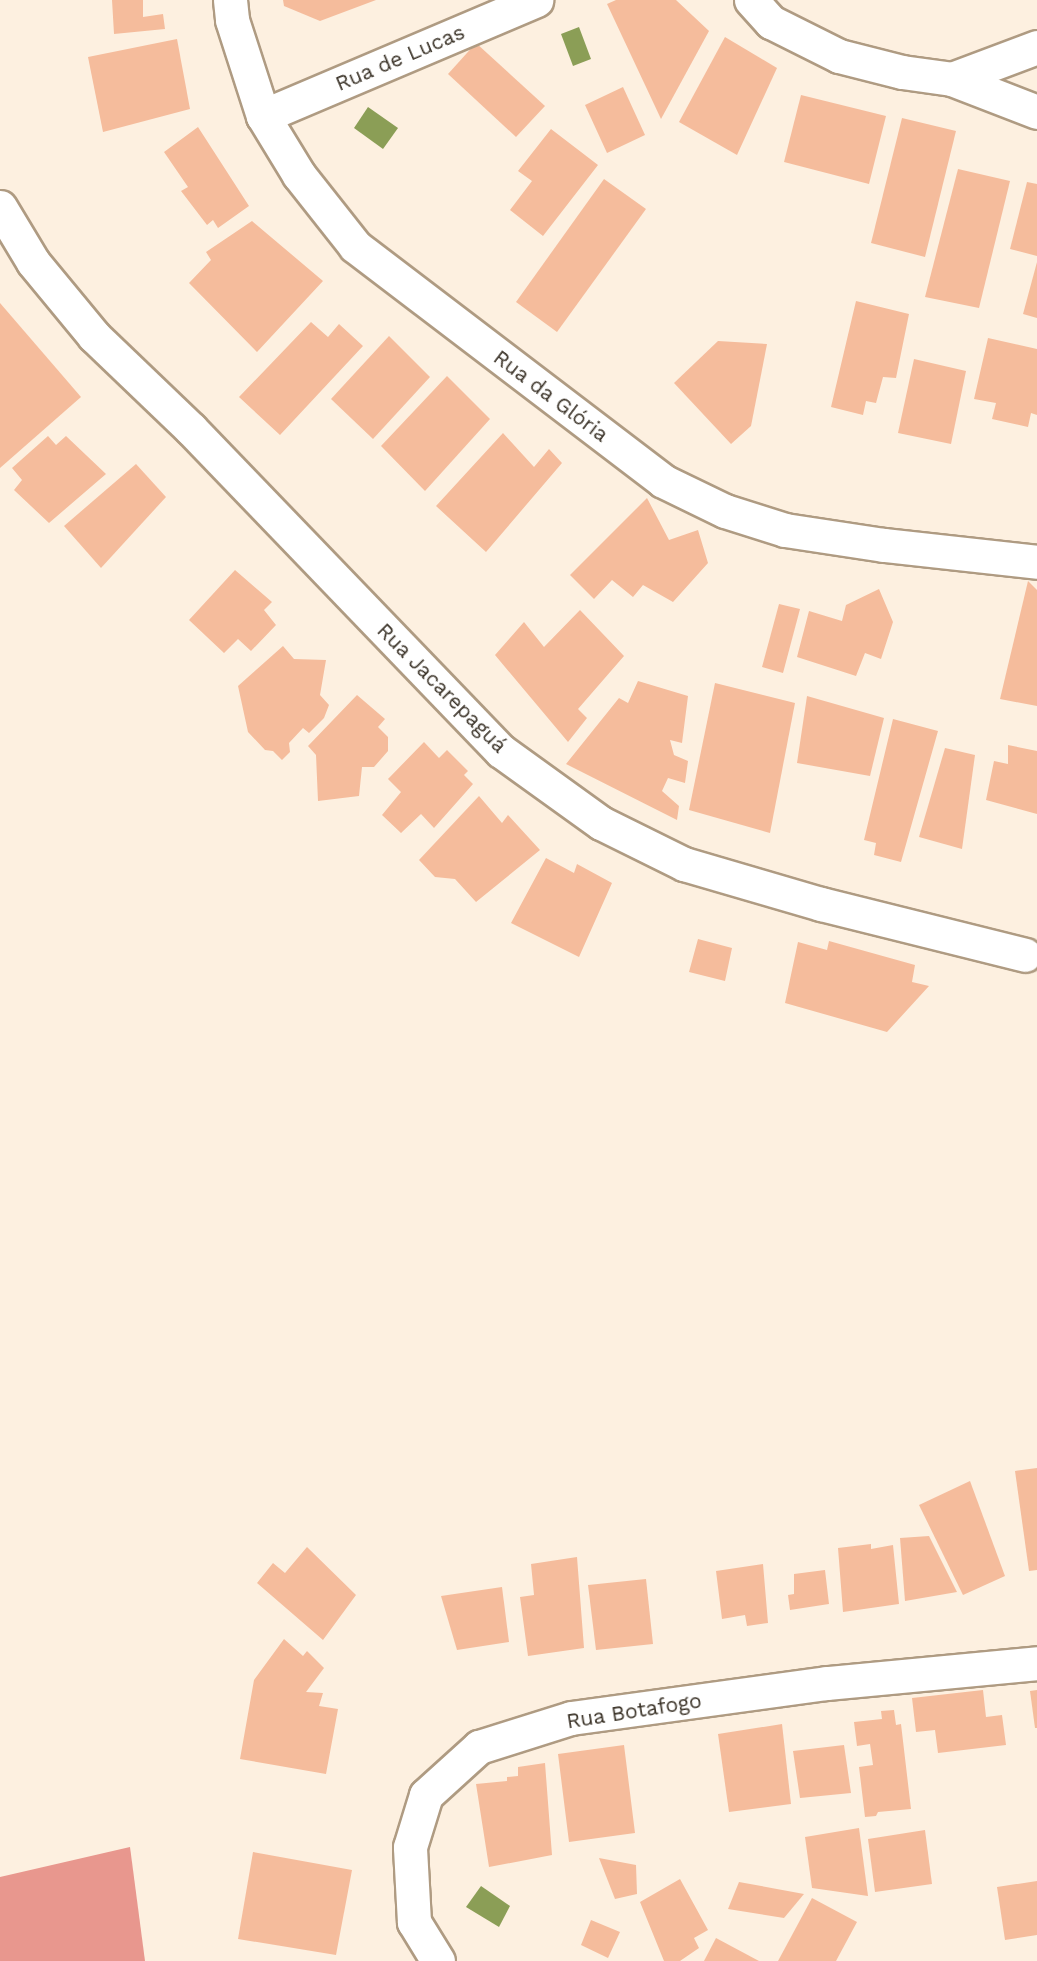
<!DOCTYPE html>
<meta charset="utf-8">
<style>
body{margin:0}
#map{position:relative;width:1037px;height:1961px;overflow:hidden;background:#fdf0e0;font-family:"Work Sans",sans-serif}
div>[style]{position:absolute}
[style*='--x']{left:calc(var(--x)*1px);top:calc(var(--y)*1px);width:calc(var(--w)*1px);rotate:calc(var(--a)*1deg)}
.forest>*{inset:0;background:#e8978e}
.water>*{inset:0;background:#8b9e56}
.building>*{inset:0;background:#f5bc9c}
.roads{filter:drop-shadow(2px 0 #af9b82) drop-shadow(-2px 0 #af9b82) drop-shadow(0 2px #af9b82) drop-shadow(0 -2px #af9b82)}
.street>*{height:33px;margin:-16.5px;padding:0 16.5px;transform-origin:16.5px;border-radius:16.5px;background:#fff}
span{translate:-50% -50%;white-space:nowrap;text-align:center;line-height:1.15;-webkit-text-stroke:5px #fff;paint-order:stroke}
.street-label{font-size:21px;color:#3b3328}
</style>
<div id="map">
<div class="forest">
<div style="clip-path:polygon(130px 1847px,145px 1961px,0 1961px,0 1877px)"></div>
</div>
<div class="water">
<div style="clip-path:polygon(579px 27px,591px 59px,573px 66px,561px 34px)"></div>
<div style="clip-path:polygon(368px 107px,398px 128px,383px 149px,354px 128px)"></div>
<div style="clip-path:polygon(481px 1886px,510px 1906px,499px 1927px,466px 1907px)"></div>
</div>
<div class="building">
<div style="clip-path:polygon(112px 0,143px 0,143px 17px,163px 14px,165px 29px,114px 34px)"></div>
<div style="clip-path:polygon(283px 0,376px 0,320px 21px,284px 6px)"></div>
<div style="clip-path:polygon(616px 0,676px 0,709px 31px,661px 119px,607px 4px)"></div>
<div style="clip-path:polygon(725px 37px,777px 68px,737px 155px,679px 122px)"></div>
<div style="clip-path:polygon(177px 39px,190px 109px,103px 132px,88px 57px)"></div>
<div style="clip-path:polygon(476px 43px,545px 106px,516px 137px,448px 74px)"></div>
<div style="clip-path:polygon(623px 87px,645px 135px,607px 153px,585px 105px)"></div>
<div style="clip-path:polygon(801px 95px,886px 116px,869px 184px,784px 162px)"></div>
<div style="clip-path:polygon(902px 118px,956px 131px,925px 257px,871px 243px)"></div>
<div style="clip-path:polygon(198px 127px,249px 206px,218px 228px,213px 220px,207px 225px,181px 191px,188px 187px,164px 152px)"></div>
<div style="clip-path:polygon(551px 129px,598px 165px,543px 236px,510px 210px,532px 181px,518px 171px)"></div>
<div style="clip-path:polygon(958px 169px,1010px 181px,979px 308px,925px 297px)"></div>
<div style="clip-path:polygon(604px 179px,646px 209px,557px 332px,516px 302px)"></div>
<div style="clip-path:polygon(1027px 182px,1037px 184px,1037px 256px,1010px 249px)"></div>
<div style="clip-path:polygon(252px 221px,323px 281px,257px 352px,189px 283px,211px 260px,206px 252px)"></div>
<div style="clip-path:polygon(1037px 262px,1037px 318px,1023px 314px)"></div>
<div style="clip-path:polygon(856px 301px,909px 314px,896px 378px,883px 377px,876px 403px,866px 401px,863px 415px,831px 407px)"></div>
<div style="clip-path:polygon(0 303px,81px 397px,0 468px)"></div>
<div style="clip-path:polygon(311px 322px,328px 337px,339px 324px,363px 346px,280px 435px,239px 397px)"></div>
<div style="clip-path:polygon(389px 336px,430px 377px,373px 439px,331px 399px)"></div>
<div style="clip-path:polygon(988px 338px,1037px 349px,1037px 415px,1031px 413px,1028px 427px,992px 419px,996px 403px,974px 399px)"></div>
<div style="clip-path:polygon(718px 341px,767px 344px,751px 426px,731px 444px,674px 383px)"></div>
<div style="clip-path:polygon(914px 359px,966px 371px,951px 444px,898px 433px)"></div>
<div style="clip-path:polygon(447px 376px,490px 419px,425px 491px,381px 446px)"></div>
<div style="clip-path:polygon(503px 433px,534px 467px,549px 449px,562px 463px,486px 552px,436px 506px)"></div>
<div style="clip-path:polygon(48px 436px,56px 445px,66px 436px,106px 474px,49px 523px,14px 490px,22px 480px,12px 468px)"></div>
<div style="clip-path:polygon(136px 464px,166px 497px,101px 568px,64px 526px)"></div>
<div style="clip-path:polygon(647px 498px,669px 540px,698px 530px,708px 563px,673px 602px,643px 585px,633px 597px,612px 580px,594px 599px,570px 575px)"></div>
<div style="clip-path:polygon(235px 570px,272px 602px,264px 610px,276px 625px,251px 651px,238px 639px,224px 653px,189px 620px)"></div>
<div style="clip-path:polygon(1028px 581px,1037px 590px,1037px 706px,1000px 699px)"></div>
<div style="clip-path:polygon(879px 589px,893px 622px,881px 659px,865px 653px,856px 676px,797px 657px,809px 611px,842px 621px,846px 605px)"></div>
<div style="clip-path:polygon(779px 604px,800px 609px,783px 673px,762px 667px)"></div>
<div style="clip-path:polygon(580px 610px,624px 656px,578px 709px,587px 718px,568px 742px,495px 655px,524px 622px,544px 647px)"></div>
<div style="clip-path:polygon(283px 646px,294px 659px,326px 660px,320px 695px,329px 705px,324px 718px,309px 733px,303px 728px,289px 743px,290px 752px,282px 760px,273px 751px,265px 750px,248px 732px,238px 686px)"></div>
<div style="clip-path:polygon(638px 681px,688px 696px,682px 743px,670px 740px,674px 755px,688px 761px,685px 783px,668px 778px,662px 791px,679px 806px,677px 820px,566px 764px,619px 698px,628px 703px)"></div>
<div style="clip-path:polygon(715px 683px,795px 703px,770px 833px,689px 810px)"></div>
<div style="clip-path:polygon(357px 695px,385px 719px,378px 727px,388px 737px,388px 751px,374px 767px,362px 767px,359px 796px,318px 801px,316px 755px,308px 746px)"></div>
<div style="clip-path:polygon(807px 696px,884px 718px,870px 776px,797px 763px)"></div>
<div style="clip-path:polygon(893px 719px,938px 731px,901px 862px,874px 855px,876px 843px,864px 840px)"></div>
<div style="clip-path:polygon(424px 742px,439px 758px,447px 750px,468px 771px,464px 775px,473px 784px,434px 828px,421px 814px,401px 833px,382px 815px,401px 792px,388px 779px)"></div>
<div style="clip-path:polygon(1008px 745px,1037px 751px,1037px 814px,986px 800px,994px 761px,1008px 764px)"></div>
<div style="clip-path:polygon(945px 748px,975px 755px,962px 849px,919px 837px)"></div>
<div style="clip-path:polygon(479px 796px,502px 823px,508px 815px,540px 850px,476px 902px,455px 879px,435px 877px,419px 860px)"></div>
<div style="clip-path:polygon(546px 858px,574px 873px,577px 864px,612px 883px,579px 957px,511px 923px)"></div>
<div style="clip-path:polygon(698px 939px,732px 948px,725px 981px,689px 972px)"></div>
<div style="clip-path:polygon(829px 941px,915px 965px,912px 982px,929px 986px,887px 1032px,785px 1003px,798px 942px,827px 950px)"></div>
<div style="clip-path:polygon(1037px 1468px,1037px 1570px,1029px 1571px,1015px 1471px)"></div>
<div style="clip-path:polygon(970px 1481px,1005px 1576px,963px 1595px,919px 1505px)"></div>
<div style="clip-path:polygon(929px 1536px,957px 1592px,905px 1601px,900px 1538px)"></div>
<div style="clip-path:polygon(871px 1544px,871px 1549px,893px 1545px,899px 1604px,843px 1612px,838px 1548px)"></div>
<div style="clip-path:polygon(307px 1547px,356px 1595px,323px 1640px,257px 1583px,273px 1563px,285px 1573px)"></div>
<div style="clip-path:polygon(577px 1557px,584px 1648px,528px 1656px,520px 1597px,534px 1595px,531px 1564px)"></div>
<div style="clip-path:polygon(763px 1564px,768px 1623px,747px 1626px,745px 1615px,722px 1619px,716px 1571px)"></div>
<div style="clip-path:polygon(825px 1570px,829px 1604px,790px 1610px,788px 1595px,794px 1594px,794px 1574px)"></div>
<div style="clip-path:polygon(646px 1579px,653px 1644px,596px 1650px,588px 1585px)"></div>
<div style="clip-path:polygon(502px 1587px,509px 1642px,457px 1650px,441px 1596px)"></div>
<div style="clip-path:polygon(284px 1639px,303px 1656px,307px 1651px,324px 1668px,306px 1692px,323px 1693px,319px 1706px,338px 1709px,326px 1774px,240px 1759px,254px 1680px)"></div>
<div style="clip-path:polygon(983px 1690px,986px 1717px,1002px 1715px,1006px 1745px,938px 1753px,935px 1730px,916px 1732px,912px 1698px)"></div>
<div style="clip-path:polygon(1037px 1690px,1037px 1728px,1035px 1728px,1030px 1691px)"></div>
<div style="clip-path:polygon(894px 1710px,896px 1725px,901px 1724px,911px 1809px,878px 1812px,876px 1816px,865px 1817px,859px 1767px,873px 1765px,870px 1744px,857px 1746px,854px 1722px,882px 1719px,881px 1711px)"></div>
<div style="clip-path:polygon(782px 1724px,791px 1804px,729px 1812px,718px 1734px)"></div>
<div style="clip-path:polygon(624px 1745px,635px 1833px,569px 1842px,558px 1754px)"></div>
<div style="clip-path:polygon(844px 1745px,851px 1793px,800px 1798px,793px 1751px)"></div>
<div style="clip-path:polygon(545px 1763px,552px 1855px,489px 1867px,476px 1784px,507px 1781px,507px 1777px,518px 1776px,518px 1767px)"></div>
<div style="clip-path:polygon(859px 1828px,868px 1896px,812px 1888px,805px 1837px)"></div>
<div style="clip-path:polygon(925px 1830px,932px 1884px,875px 1892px,868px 1839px)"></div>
<div style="clip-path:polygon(253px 1852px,352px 1870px,336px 1955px,238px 1939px)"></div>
<div style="clip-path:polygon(599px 1858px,636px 1865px,637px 1894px,615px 1899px)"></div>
<div style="clip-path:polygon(680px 1879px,708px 1930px,694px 1938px,699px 1948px,680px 1961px,664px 1961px,640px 1902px)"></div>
<div style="clip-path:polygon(1037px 1881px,1037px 1935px,1005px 1940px,997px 1887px)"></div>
<div style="clip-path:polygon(739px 1882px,804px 1894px,784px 1918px,728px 1909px)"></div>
<div style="clip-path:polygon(812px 1898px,857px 1922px,836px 1961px,778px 1961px)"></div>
<div style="clip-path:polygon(591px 1920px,620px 1932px,608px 1958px,581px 1945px)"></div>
<div style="clip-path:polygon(716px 1938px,759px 1961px,704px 1961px)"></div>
</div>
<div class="roads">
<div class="street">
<div style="--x:230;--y:0;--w:20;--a:84"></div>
<div style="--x:232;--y:20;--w:101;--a:72.1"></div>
<div style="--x:263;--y:116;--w:69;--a:58.6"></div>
<div style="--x:299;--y:175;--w:90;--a:51.7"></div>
<div style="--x:355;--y:246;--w:387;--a:37.3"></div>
<div style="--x:663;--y:481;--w:69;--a:25.8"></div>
<div style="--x:725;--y:511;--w:63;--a:17.6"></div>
<div style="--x:785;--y:530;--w:100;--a:8.6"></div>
<div style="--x:884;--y:545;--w:154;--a:6.3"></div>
<div style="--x:751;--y:0;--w:30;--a:48"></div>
<div style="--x:771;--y:22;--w:76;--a:26.6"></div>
<div style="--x:839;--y:56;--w:65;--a:14.3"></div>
<div style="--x:902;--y:72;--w:50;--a:8"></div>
<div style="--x:952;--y:79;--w:91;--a:-20.6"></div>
<div style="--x:952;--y:79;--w:91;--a:21.2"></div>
<div style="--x:263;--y:116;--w:297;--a:-23"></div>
<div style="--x:0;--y:207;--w:64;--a:59"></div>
<div style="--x:33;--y:262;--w:96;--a:50.5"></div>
<div style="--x:94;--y:336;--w:134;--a:43.8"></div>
<div style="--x:191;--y:429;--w:447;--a:46.1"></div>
<div style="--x:501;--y:751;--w:123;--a:35.8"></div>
<div style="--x:601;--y:823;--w:93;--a:26.3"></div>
<div style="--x:684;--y:864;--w:143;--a:16.3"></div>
<div style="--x:821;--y:904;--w:210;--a:14"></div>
<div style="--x:438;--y:1961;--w:46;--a:-121.6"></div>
<div style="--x:414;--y:1922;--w:75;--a:-93.1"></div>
<div style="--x:410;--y:1847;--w:54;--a:-72.9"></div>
<div style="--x:426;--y:1795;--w:72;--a:-42.2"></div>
<div style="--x:479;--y:1747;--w:96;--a:-17.5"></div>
<div style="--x:571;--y:1718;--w:258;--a:-7.8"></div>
<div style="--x:827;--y:1683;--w:211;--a:-5.4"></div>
</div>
</div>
<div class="street-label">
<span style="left:400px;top:58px;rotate:-23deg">Rua de Lucas</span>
<span style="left:551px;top:396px;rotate:37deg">Rua da Glória</span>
<span style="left:442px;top:688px;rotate:45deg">Rua Jacarepaguá</span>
<span style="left:634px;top:1711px;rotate:-9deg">Rua Botafogo</span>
</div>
</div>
